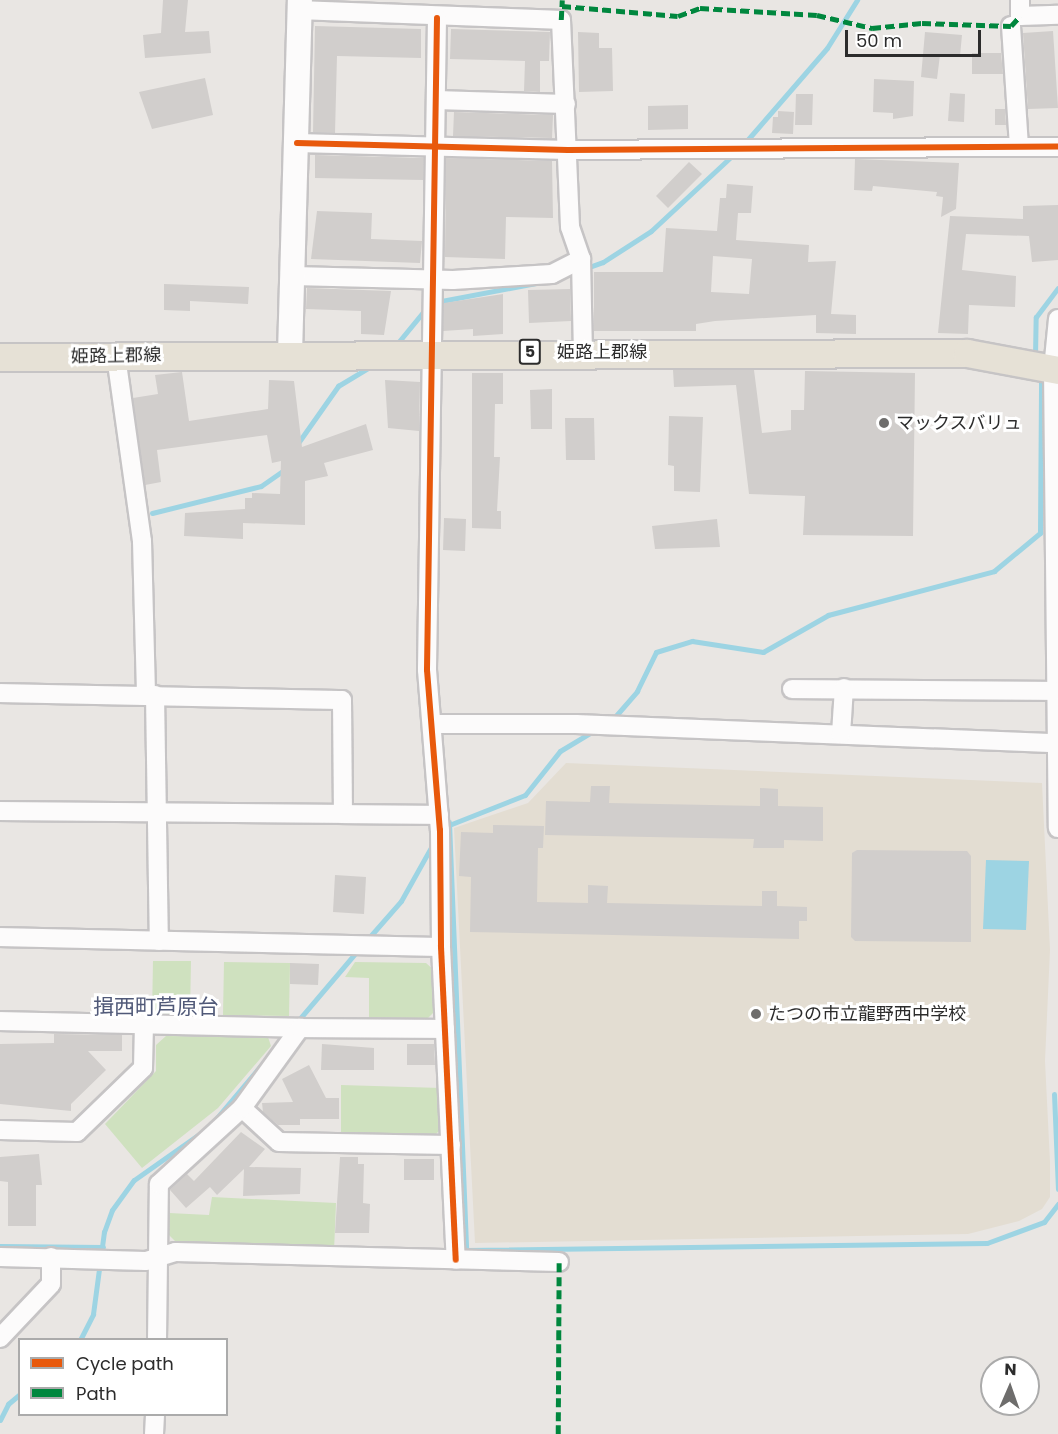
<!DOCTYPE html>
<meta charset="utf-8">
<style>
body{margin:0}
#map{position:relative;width:1058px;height:1434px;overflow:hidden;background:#e9e6e3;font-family:Poppins,"Noto Sans JP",sans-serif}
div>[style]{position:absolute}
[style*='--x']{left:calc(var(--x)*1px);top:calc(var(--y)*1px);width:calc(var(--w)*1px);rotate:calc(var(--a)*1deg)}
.education>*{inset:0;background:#e3ddd2}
.green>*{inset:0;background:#cfe1bf}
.water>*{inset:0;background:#9dd4e3}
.stream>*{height:5px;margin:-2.5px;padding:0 2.5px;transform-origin:2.5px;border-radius:2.5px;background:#9dd4e3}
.building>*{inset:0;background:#d1cecc}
.roads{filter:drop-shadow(2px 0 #c6c4c5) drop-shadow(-2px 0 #c6c4c5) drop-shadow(0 2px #c6c4c5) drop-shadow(0 -2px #c6c4c5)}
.street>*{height:18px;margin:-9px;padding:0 9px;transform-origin:9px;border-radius:9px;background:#fcfbfb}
.secondary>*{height:24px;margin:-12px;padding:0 12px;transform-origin:12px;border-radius:12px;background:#fcfbfb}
.primary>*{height:27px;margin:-13.5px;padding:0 13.5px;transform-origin:13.5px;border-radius:13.5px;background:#e6e1d6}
.quiet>*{height:4.5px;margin-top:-2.25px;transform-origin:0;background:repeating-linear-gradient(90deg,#00873e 0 9px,transparent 0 13.5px)}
.cycleway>*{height:6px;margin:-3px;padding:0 3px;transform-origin:3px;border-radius:3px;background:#e8590c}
.dots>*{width:16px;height:16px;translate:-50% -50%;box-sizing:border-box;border:3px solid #fff;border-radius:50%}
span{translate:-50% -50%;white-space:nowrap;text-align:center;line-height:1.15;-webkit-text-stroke:6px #fff;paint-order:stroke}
.shield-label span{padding:2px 4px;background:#fff;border:2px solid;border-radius:4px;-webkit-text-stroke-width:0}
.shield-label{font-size:16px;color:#2c2c2c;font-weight:700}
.street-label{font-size:18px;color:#2c2c2c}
.poi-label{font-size:18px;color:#2c2c2c}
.left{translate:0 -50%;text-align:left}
.quarter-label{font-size:21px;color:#505978}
.legend{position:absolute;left:18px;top:1338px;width:210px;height:78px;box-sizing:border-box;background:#fff;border:2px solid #ababab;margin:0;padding:8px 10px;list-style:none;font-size:18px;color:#2c2c2c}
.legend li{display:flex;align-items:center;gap:12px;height:30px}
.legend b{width:30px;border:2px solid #ababab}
.north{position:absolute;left:980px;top:1356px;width:60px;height:60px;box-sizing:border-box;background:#fff;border:2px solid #ababab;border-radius:50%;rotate:2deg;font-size:16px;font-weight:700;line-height:24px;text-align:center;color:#2c2c2c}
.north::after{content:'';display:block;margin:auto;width:21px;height:27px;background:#6e6d6c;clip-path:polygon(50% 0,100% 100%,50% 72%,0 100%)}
.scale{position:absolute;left:845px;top:30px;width:136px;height:27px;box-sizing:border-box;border:3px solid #2c2c2c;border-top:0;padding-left:8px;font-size:18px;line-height:21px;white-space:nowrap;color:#2c2c2c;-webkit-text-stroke:4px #fff;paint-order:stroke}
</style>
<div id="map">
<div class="education">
<div style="clip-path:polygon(566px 763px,1042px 783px,1050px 950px,1045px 1061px,1050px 1162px,1050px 1197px,1042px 1209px,1019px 1221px,968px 1234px,475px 1243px,454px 828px,528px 803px)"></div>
</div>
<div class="green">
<div style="clip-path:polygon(153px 961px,191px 961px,190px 1014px,152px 1014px)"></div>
<div style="clip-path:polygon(224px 962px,290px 963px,289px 1016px,223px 1015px)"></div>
<div style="clip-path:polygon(355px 962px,426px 963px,436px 972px,438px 1008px,427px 1019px,369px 1019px,369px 978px,345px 977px)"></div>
<div style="clip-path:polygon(166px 1036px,268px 1037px,271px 1046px,218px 1108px,142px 1168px,105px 1124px,156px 1071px,156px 1045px)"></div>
<div style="clip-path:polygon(341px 1085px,441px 1088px,442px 1128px,431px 1139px,341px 1138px)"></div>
<div style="clip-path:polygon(212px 1197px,336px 1203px,334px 1251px,178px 1244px,167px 1233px,169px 1213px,209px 1215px)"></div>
</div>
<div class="water">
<div style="clip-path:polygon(986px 860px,1029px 861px,1026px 930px,983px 929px)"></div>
</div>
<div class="stream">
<div style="--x:743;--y:145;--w:128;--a:-49.1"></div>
<div style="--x:827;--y:48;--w:57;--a:-58"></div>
<div style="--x:564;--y:276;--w:41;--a:-19.7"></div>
<div style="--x:603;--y:262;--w:57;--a:-32.9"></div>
<div style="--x:651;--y:231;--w:115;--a:-42.9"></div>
<div style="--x:436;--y:302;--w:107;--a:-10.8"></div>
<div style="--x:396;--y:345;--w:50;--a:-50.6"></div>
<div style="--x:1035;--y:356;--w:39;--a:-89"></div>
<div style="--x:1036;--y:317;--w:36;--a:-53"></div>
<div style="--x:298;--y:443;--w:70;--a:-54.9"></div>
<div style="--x:338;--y:386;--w:41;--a:-31"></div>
<div style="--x:152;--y:513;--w:112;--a:-13.9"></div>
<div style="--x:261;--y:486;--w:28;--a:-35"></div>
<div style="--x:613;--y:719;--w:37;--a:-49"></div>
<div style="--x:637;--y:691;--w:43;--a:-64"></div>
<div style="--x:656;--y:652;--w:38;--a:-17"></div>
<div style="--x:692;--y:641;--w:72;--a:8.8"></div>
<div style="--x:763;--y:652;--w:75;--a:-29.6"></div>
<div style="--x:828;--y:615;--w:172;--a:-14.8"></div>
<div style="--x:994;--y:571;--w:60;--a:-39.6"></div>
<div style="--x:1040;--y:533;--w:157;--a:-89.6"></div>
<div style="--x:449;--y:822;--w:428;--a:87.7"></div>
<div style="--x:466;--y:1250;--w:521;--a:-0.77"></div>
<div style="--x:987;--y:1243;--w:61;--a:-20.2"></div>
<div style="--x:1044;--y:1222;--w:23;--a:-52"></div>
<div style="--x:444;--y:827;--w:87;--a:-21.6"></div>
<div style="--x:525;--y:795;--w:56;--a:-51.5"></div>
<div style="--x:560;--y:751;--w:41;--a:-31"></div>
<div style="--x:366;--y:941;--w:53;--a:-48.8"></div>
<div style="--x:401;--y:901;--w:68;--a:-60.8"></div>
<div style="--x:296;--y:1023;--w:96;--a:-49.7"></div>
<div style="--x:1054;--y:1094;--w:95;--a:87.6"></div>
<div style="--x:0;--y:1246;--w:103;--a:0.6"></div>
<div style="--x:80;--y:1340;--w:29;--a:-63"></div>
<div style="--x:93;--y:1314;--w:83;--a:-82.4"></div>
<div style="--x:104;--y:1232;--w:23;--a:-70"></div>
<div style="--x:112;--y:1210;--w:37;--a:-54"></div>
<div style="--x:134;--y:1180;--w:92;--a:-35.2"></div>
<div style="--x:209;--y:1127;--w:99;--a:-49.9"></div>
<div style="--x:0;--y:1420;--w:18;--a:-63"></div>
<div style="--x:8;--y:1404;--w:16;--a:-40"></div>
</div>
<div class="building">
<div style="clip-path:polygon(163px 0,188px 0,185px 32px,209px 31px,211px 53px,145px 58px,143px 35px,161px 33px)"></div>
<div style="clip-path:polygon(315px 26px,421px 29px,421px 58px,337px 56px,335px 133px,313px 132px)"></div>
<div style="clip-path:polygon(451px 29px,550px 32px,549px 61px,540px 61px,540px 92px,524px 91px,525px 61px,450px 59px)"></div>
<div style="clip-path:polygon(1053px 31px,1058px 108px,1028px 109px,1023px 33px)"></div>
<div style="clip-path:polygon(578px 32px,599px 33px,599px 48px,612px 48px,613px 91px,579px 92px)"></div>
<div style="clip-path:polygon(925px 32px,962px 35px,960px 56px,940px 55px,937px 79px,921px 77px)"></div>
<div style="clip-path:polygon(972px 53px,1001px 53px,1003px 74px,972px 74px)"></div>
<div style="clip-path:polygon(205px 78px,213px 115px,152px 129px,139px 92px)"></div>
<div style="clip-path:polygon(874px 79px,914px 81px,913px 116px,893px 119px,893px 113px,873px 112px)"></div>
<div style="clip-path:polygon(950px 93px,965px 94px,964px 122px,948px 121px)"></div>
<div style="clip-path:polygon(796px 94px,813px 94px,812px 125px,795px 125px)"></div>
<div style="clip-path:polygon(688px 105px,688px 129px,648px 130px,648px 106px)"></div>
<div style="clip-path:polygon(995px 109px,1005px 109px,1006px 125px,995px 125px)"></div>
<div style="clip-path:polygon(778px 111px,794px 112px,793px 134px,772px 133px,773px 117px,778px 117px)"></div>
<div style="clip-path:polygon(454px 112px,553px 115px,552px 138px,453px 136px)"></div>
<div style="clip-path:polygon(315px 155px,424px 158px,423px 180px,315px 178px)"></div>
<div style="clip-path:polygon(446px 158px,552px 161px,553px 218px,506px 217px,505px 259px,445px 257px)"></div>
<div style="clip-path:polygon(855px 159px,959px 163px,956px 209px,941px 217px,943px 197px,936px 196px,937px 192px,873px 186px,872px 191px,854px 190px)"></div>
<div style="clip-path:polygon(689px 162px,702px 174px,668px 208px,656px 196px)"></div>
<div style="clip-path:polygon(evenodd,727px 184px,753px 186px,751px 213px,738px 213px,736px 240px,809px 245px,808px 262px,836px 261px,831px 314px,856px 315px,856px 334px,816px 333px,816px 315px,715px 321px,696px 324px,696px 331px,594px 331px,594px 272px,663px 272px,666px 228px,717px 231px,720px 198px,726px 198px,727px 184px,713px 256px,752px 259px,749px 294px,711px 292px,713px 256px)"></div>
<div style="clip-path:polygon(1058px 205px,1058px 260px,1032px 262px,1029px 236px,966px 234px,962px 270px,1016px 276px,1015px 307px,969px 305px,968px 334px,938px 333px,950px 216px,1023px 219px,1023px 206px)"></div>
<div style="clip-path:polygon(317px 211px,372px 213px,371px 239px,422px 241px,420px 263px,311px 259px)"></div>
<div style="clip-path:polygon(164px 284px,249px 287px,248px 304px,190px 301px,190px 311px,164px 310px)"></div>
<div style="clip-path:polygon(307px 288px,391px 291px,384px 335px,361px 334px,361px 311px,306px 309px)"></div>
<div style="clip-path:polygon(570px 289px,571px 321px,529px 323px,528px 290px)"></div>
<div style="clip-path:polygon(503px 294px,503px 334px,473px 336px,473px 329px,443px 331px,444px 303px)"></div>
<div style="clip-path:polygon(673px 370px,754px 370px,762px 433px,791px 430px,791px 410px,804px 410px,805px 371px,915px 373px,913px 536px,803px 535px,805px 496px,749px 494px,736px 385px,674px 387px)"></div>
<div style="clip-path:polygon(182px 372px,189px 421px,268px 409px,269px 380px,294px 381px,302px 447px,366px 424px,373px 450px,324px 463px,328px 476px,305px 481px,305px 525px,243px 523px,243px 539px,184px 536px,185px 513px,245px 509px,245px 498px,252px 498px,252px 493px,280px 494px,281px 461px,272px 463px,267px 435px,157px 450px,161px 482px,145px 485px,133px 398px,158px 394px,155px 375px)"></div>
<div style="clip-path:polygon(472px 373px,503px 373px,503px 404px,495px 404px,494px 457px,500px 457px,497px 511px,501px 511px,501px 529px,472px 528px)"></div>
<div style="clip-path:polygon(385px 380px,420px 382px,419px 431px,388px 428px)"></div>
<div style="clip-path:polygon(552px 389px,552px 429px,531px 429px,530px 390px)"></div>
<div style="clip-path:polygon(669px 416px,703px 417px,700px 492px,674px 491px,674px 466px,668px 465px)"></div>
<div style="clip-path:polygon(565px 418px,594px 418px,595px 460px,566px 460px)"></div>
<div style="clip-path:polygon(444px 518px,466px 519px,465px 551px,443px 550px)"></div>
<div style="clip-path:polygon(717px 519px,720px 547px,655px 549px,652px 526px)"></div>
<div style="clip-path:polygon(591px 786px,610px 786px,609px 803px,760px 806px,760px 788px,778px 789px,778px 806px,823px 807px,823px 841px,784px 840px,784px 848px,753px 848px,754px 839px,545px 835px,546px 801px,590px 802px)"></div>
<div style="clip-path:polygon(493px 825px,544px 826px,543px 848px,538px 848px,537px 902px,588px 903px,588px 885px,608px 886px,607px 903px,762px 906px,762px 891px,777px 891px,777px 906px,807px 907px,807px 921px,799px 921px,799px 939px,470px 932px,471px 877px,459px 876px,461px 832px,493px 833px)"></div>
<div style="clip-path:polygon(857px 850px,967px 851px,971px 856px,971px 942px,855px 941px,851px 937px,852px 853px)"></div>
<div style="clip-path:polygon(335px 875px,366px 877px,364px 914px,333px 912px)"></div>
<div style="clip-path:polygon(290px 963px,319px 964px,318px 985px,290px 984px)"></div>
<div style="clip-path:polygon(54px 1034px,122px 1035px,122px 1051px,88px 1051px,106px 1070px,71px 1104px,71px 1111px,0 1104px,0 1044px,54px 1043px)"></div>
<div style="clip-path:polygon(322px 1044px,374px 1048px,374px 1070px,321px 1070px)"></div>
<div style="clip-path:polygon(407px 1044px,434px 1044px,435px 1065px,407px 1065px)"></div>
<div style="clip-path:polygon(309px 1065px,326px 1098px,339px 1098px,339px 1119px,300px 1119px,300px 1125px,278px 1125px,263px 1112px,262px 1103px,293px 1102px,282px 1079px)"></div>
<div style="clip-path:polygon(241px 1132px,265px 1149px,249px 1167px,301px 1168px,300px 1194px,243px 1196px,244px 1169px,217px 1195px,210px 1187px,186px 1208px,170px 1190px,187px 1174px,194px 1181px)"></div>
<div style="clip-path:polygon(39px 1154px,42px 1185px,36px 1185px,36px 1226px,8px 1226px,8px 1182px,0 1181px,0 1157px)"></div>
<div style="clip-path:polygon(340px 1157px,358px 1157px,358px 1164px,364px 1164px,363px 1203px,370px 1204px,369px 1233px,335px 1233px)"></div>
<div style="clip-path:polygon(404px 1159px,434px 1159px,434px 1180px,404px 1180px)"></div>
</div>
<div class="roads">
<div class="street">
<div style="--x:1020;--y:0;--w:16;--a:90"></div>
<div style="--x:1020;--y:16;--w:38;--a:-2"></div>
<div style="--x:300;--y:10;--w:261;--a:2.2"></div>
<div style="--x:561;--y:20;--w:207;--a:87.5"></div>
<div style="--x:570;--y:227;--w:34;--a:71"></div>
<div style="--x:581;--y:259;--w:93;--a:88.8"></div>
<div style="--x:437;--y:18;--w:652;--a:90.88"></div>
<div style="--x:427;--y:670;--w:161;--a:85.4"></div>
<div style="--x:440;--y:830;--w:117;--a:89.5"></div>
<div style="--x:441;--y:947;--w:313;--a:87.3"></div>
<div style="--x:1011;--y:26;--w:121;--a:86.2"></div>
<div style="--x:436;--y:100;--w:130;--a:1.8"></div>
<div style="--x:297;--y:143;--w:271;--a:1.5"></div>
<div style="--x:568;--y:150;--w:490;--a:-0.4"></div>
<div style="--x:293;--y:276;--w:160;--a:1.4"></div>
<div style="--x:453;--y:280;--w:99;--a:-3.5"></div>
<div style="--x:552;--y:274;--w:33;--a:-27"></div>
<div style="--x:1058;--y:319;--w:50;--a:95.7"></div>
<div style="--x:1053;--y:369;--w:459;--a:89.4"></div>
<div style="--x:116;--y:356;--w:187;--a:82"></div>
<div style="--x:142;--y:541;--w:154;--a:88.5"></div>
<div style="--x:792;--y:689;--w:262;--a:0.4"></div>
<div style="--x:0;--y:693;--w:342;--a:1.2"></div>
<div style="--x:342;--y:700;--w:114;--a:89.5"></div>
<div style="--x:343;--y:814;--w:96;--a:0.6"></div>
<div style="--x:155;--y:695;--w:246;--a:89.1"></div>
<div style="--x:432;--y:724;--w:144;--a:0"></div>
<div style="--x:576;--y:724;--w:480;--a:2.3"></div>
<div style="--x:841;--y:734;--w:46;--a:-86.3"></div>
<div style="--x:0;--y:811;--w:343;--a:0.5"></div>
<div style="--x:0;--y:937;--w:441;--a:1.3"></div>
<div style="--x:0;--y:1021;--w:300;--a:1.3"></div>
<div style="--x:242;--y:1108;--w:50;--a:42.6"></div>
<div style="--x:279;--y:1142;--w:172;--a:1"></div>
<div style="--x:0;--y:1130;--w:77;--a:1.5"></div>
<div style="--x:77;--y:1132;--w:92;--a:-44.1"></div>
<div style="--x:143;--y:1068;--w:45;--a:-88.7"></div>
<div style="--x:0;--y:1257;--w:146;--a:1.6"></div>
<div style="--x:146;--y:1261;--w:31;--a:-17"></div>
<div style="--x:176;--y:1252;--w:383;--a:1.5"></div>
<div style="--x:0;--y:1338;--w:74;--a:-46.6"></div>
<div style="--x:51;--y:1284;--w:27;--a:-90"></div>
<div style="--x:157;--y:1340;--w:156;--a:-89.3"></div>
<div style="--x:159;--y:1184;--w:113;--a:-42.5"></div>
<div style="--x:242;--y:1108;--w:99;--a:-54.1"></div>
<div style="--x:300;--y:1028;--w:145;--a:0.4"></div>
<div style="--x:154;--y:1434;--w:20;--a:-87"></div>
</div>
<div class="secondary">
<div style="--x:290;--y:354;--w:354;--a:-88.4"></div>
</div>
<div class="primary">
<div style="--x:0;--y:357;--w:967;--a:-0.24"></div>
<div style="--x:967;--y:353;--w:93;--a:10.6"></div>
</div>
</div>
<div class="quiet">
<div style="--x:562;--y:6;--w:116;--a:4.9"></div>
<div style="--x:678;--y:16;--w:23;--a:-20"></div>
<div style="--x:700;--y:8;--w:117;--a:3.4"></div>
<div style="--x:817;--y:15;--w:57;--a:13.3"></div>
<div style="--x:872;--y:28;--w:50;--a:-5.7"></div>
<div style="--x:922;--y:23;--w:89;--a:1.9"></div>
<div style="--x:1011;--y:26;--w:13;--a:-48"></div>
<div style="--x:561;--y:20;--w:20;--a:-87"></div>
<div style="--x:558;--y:1434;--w:172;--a:-89.7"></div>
</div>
<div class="cycleway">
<div style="--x:437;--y:18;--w:652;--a:90.88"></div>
<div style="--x:427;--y:670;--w:161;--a:85.4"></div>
<div style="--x:440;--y:830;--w:117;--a:89.5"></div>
<div style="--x:441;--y:947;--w:313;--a:87.3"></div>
<div style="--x:297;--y:143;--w:271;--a:1.5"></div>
<div style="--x:568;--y:150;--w:490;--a:-0.4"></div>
</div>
<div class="dots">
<div style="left:884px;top:423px;background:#6e6d6c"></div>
<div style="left:756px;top:1014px;background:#6e6d6c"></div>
</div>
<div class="shield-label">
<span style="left:530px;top:352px">5</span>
</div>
<div class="street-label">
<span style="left:602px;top:352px">姫路上郡線</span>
<span style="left:116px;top:356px;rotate:-1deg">姫路上郡線</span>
</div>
<div class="poi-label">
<span class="left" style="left:896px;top:423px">マックスバリュ</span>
<span class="left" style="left:768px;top:1014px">たつの市立龍野西中学校</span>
</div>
<div class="quarter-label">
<span style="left:156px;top:1007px">揖西町芦原台</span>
</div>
<ul class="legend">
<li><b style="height:8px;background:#e8590c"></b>Cycle path</li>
<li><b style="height:8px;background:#00873e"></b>Path</li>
</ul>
<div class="north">N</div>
<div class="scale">50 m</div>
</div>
